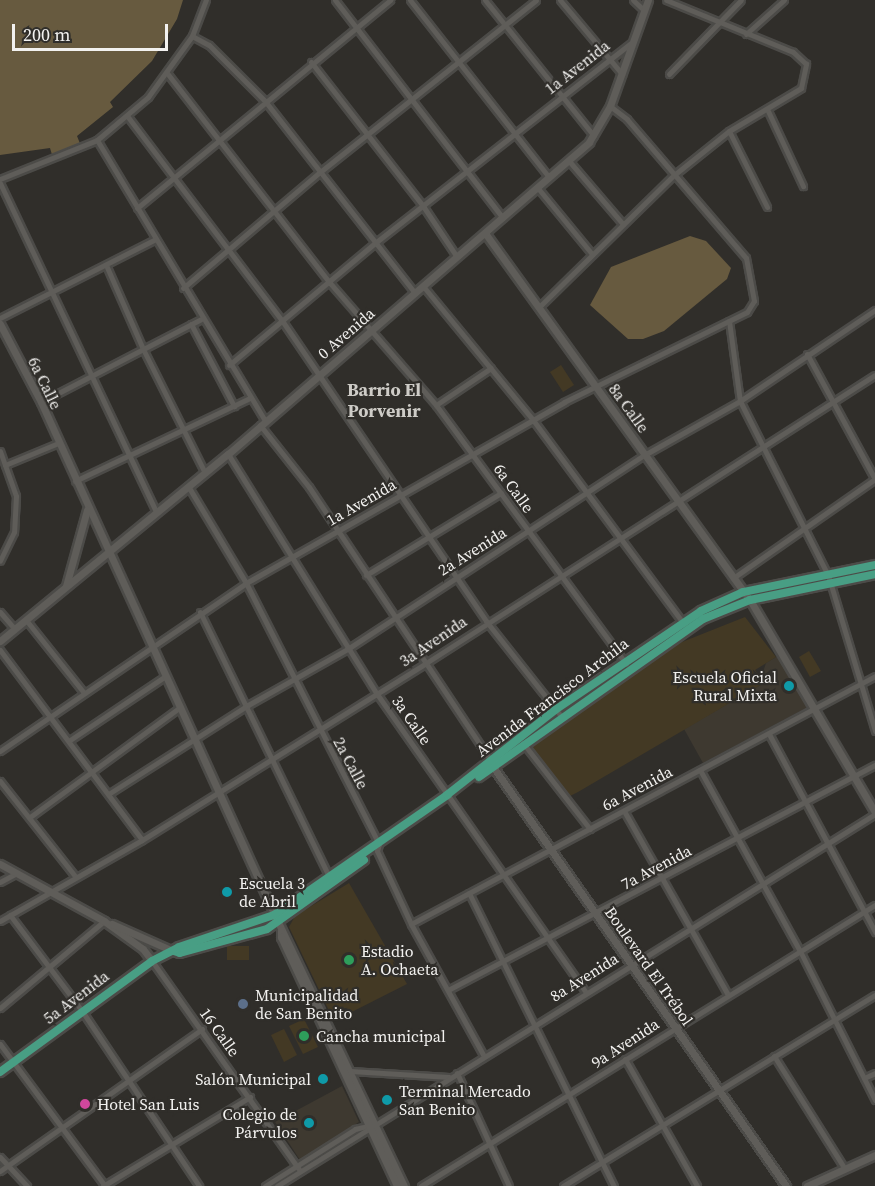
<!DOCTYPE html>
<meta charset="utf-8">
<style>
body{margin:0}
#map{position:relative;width:875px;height:1186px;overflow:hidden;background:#302e2a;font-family:"Source Serif 4",serif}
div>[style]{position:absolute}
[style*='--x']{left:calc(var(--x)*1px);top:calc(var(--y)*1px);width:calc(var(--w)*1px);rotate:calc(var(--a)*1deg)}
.built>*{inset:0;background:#3e3930}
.green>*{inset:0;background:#433924}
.forest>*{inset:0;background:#675a3f}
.roads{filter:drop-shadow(2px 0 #4c4b48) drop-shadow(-2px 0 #4c4b48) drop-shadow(0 2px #4c4b48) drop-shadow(0 -2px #4c4b48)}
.street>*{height:5px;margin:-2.5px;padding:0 2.5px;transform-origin:2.5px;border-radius:2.5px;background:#5f5d59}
.secondary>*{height:7px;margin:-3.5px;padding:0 3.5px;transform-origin:3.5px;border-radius:3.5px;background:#5f5d59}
.primary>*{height:8px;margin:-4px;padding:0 4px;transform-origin:4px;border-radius:4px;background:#489e84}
.dots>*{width:16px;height:16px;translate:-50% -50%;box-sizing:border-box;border:3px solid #302e2a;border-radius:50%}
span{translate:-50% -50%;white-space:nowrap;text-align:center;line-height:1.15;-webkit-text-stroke:4.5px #302e2a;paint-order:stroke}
.street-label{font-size:16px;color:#f2f1ef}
.poi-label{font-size:16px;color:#f2f1ef}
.right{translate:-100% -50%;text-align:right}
.left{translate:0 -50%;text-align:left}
.neighbourhood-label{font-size:18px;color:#ceccc7;font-weight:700}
.scale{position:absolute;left:12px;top:24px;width:156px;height:27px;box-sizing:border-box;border:3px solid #f2f1ef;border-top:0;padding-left:8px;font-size:18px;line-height:21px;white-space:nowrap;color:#f2f1ef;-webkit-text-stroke:4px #302e2a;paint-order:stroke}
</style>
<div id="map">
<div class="built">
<div style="clip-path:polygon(776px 657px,780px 657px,808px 702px,806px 708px,703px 763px,684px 729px,764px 683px,761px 678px,766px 663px)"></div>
<div style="clip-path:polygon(342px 1086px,359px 1122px,300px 1160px,275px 1122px)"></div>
</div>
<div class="green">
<div style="clip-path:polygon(561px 365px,574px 385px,563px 392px,550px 372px)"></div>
<div style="clip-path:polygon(745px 617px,776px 657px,755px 670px,764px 683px,578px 792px,568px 797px,524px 744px,672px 646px)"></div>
<div style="clip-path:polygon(809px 651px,821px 671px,810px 677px,799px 657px)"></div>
<div style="clip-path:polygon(349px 883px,407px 984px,334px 1021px,289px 927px,295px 916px)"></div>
<div style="clip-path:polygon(227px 946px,249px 946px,249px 960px,227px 960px)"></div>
<div style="clip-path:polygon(304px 1019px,318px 1047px,303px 1054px,289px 1026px)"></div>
<div style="clip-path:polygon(284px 1029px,297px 1055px,284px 1062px,271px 1035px)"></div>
</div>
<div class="forest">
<div style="clip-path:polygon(0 0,183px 0,177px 19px,152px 61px,110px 102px,113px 107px,77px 136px,81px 146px,53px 158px,50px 148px,0 155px)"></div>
<div style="clip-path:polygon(690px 236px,706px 241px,731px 268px,727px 279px,664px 331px,643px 339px,628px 339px,590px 305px,611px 267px)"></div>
</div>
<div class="roads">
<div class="street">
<div style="--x:335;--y:0;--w:275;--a:52.4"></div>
<div style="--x:410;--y:0;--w:225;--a:51.9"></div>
<div style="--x:485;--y:0;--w:174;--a:51.3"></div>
<div style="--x:560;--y:0;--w:97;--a:50"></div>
<div style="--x:633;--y:0;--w:16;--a:43"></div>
<div style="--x:746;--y:34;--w:51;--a:-41.8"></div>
<div style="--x:192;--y:36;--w:19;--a:28"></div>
<div style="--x:209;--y:45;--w:79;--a:45"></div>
<div style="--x:265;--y:101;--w:242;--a:52"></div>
<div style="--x:192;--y:36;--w:39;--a:-69"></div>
<div style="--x:311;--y:62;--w:182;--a:52.1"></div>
<div style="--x:423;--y:206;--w:61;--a:56.3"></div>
<div style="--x:167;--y:73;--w:266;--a:52.2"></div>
<div style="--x:330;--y:283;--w:162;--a:49"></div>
<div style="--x:436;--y:405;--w:321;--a:53.7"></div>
<div style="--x:669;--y:74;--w:103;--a:-45.8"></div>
<div style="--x:768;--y:111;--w:83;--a:65"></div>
<div style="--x:128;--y:117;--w:257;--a:52.9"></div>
<div style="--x:283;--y:322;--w:361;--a:55.8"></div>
<div style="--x:486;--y:621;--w:121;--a:51.7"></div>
<div style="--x:729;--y:131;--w:85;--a:63.4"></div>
<div style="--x:97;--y:140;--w:327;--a:59.1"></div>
<div style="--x:569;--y:161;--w:83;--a:49.4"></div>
<div style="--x:0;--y:179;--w:105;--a:-21.9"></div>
<div style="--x:97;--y:140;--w:67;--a:-40.1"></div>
<div style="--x:148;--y:97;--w:75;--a:-54.2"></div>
<div style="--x:0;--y:183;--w:363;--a:64.6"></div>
<div style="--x:537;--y:187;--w:87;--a:50.6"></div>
<div style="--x:137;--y:208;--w:328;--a:-39.4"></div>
<div style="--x:106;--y:265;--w:92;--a:66.2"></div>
<div style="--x:143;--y:349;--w:139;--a:63.4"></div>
<div style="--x:423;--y:286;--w:173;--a:50.6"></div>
<div style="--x:533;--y:420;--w:254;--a:53.5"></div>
<div style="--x:183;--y:288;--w:180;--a:-40.3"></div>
<div style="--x:320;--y:172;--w:276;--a:-38.5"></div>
<div style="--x:539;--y:307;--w:189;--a:-44.4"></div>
<div style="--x:674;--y:175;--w:70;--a:-38.7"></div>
<div style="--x:729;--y:131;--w:84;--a:-30.8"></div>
<div style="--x:801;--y:88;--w:25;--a:-78"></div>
<div style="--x:806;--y:64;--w:18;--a:-137"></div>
<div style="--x:793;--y:52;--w:137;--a:-157.7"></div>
<div style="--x:0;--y:318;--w:173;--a:-26.9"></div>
<div style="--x:729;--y:321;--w:81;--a:82.2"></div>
<div style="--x:740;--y:401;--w:195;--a:63.2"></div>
<div style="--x:828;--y:575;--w:163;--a:73.2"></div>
<div style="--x:191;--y:324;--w:93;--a:62.3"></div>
<div style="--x:807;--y:354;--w:142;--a:61.5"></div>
<div style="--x:229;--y:365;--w:190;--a:-39.9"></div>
<div style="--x:375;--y:243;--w:326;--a:-38"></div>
<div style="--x:41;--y:402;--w:180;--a:-27.4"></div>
<div style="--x:436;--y:405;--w:66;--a:-33.9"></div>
<div style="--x:260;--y:425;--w:79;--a:51.7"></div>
<div style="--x:309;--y:487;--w:329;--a:56.4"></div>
<div style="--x:0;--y:451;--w:48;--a:70.4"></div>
<div style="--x:16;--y:496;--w:36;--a:93"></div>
<div style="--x:14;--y:532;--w:32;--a:116"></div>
<div style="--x:228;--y:454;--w:282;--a:58.2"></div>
<div style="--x:377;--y:694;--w:364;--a:55"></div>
<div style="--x:5;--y:465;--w:57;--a:-22.5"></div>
<div style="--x:75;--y:481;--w:194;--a:-25.4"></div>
<div style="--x:188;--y:486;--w:113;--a:59.1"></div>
<div style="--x:246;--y:583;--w:293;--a:63"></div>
<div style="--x:379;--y:844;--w:7;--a:106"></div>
<div style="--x:377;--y:851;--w:81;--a:65"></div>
<div style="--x:411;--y:924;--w:151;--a:61.1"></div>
<div style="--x:366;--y:575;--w:158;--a:-31.3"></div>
<div style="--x:733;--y:578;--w:173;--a:-34.9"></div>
<div style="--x:0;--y:612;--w:23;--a:49"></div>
<div style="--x:200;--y:612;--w:295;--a:64"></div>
<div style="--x:26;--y:620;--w:93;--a:51.5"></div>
<div style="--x:0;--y:650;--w:237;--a:53.2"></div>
<div style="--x:769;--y:734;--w:225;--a:61.8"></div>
<div style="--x:70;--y:740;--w:113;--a:-33.8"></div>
<div style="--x:523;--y:743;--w:109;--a:52.1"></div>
<div style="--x:0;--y:751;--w:298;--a:-34.3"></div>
<div style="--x:246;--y:583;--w:366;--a:-29.6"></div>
<div style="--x:564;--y:402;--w:204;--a:-26.2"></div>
<div style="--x:747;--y:312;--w:13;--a:-58"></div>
<div style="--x:754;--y:301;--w:44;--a:-100.5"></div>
<div style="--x:746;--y:258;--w:183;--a:-130.6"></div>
<div style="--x:627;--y:119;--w:21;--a:-143"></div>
<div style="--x:700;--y:770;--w:207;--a:61.1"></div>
<div style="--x:800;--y:951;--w:167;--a:63.3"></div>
<div style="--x:0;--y:781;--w:121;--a:51.7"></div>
<div style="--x:110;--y:793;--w:164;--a:-32.5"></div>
<div style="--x:248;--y:705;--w:116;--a:-29.4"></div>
<div style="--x:349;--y:648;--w:355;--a:-33.2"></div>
<div style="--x:646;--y:454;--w:108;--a:-29.4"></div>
<div style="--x:740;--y:401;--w:163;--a:-34"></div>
<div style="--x:624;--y:811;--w:211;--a:60.5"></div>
<div style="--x:30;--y:817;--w:185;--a:-36.2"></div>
<div style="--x:0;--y:882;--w:19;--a:-28"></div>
<div style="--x:469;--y:893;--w:327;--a:63.7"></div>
<div style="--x:10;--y:915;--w:120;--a:53.1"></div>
<div style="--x:82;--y:1011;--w:211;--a:56.2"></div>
<div style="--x:0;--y:921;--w:163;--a:-29.7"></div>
<div style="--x:142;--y:840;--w:335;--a:-31.9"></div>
<div style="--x:426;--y:663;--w:533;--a:-32.68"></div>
<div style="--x:411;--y:924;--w:526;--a:-28.12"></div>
<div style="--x:152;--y:961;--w:257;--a:54.8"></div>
<div style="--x:448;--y:990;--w:483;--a:-27.8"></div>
<div style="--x:0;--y:1008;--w:136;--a:-39.9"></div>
<div style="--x:0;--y:1044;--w:177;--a:53.5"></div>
<div style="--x:774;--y:1056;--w:133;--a:57.9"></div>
<div style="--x:625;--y:1059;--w:146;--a:60.4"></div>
<div style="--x:350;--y:1071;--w:99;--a:3.5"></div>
<div style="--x:457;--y:1073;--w:124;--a:65.3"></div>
<div style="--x:864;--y:1078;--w:12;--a:-24"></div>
<div style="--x:0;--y:1157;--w:40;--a:47"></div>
<div style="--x:0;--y:1171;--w:247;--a:-35.1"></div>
<div style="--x:103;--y:1186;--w:172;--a:-31.2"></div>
<div style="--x:265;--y:1186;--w:107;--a:-32.3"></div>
<div style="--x:355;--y:1129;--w:12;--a:-14"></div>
<div style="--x:277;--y:1186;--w:704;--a:-31.88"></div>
<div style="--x:421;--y:1186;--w:534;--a:-31.76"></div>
<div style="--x:563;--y:1186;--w:366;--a:-31.5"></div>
</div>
<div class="secondary">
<div style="--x:485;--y:233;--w:453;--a:54.2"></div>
<div style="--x:750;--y:600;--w:246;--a:59.5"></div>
<div style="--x:0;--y:324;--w:88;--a:62.3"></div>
<div style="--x:41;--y:402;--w:571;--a:65.5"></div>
<div style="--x:278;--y:922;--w:293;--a:64.5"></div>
<div style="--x:66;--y:586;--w:79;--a:-74.6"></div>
<div style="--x:0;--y:641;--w:295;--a:-39.4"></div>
<div style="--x:228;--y:454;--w:477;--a:-40.8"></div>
<div style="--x:589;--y:142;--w:42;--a:-59.7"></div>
<div style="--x:610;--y:106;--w:113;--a:-70.3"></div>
<div style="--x:491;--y:764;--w:515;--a:55.04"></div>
<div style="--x:0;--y:864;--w:119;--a:28.7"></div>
<div style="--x:104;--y:921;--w:48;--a:35.7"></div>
<div style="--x:143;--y:949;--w:15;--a:53"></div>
<div style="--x:112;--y:924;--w:67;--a:23.9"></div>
<div style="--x:281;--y:930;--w:7;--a:90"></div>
<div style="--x:281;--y:937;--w:275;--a:65"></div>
<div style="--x:807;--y:1186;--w:75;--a:-24.5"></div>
</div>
<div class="primary">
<div style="--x:479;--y:777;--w:274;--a:-35.2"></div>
<div style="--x:703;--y:619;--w:51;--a:-22"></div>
<div style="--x:750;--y:600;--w:128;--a:-11.7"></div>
<div style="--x:174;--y:951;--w:6;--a:18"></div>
<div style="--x:180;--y:953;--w:90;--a:-15.4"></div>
<div style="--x:267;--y:929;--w:119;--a:-35.4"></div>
<div style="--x:0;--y:1072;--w:188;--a:-36.1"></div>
<div style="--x:152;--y:961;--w:30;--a:-27"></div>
<div style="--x:179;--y:947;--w:100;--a:-18.6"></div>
<div style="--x:274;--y:915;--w:211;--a:-34.7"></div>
<div style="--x:447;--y:795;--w:137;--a:-38.2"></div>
<div style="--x:555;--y:710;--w:176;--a:-34.1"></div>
<div style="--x:701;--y:611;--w:46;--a:-24.3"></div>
<div style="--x:743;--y:592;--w:135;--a:-11.6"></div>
</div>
</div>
<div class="dots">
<div style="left:789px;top:686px;background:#0f9aa8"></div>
<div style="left:227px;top:892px;background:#0f9aa8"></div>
<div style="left:349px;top:960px;background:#2e9e5b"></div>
<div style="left:243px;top:1004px;background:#5c6f8a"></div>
<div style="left:304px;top:1036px;background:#2e9e5b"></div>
<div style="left:323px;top:1079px;background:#0f9aa8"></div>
<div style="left:387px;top:1100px;background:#0f9aa8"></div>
<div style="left:85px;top:1104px;background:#d1479c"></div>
<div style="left:309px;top:1123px;background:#0f9aa8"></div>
</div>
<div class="street-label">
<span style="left:577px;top:67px;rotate:-38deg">1a Avenida</span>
<span style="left:346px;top:333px;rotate:-41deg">0 Avenida</span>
<span style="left:45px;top:383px;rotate:64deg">6a Calle</span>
<span style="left:629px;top:408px;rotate:54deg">8a Calle</span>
<span style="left:514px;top:488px;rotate:54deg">6a Calle</span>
<span style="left:361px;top:502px;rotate:-30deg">1a Avenida</span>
<span style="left:472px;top:551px;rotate:-32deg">2a Avenida</span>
<span style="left:433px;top:641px;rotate:-34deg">3a Avenida</span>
<span style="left:552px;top:697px;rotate:-37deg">Avenida Francisco Archila</span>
<span style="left:412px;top:720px;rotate:55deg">3a Calle</span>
<span style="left:351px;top:763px;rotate:62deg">2a Calle</span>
<span style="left:637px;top:788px;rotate:-28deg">6a Avenida</span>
<span style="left:656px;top:867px;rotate:-28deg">7a Avenida</span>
<span style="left:649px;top:966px;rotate:55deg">Boulevard El Trébol</span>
<span style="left:584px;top:977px;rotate:-32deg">8a Avenida</span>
<span style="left:76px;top:997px;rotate:-37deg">5a Avenida</span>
<span style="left:220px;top:1032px;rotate:54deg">16 Calle</span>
<span style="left:625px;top:1043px;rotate:-33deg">9a Avenida</span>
</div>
<div class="poi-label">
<span class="right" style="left:777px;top:686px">Escuela Oficial<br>Rural Mixta</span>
<span class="left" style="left:239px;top:892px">Escuela 3<br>de Abril</span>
<span class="left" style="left:361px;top:960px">Estadio<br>A. Ochaeta</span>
<span class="left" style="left:255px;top:1004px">Municipalidad<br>de San Benito</span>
<span class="left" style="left:316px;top:1036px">Cancha municipal</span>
<span class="right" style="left:311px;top:1079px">Salón Municipal</span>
<span class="left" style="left:399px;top:1100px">Terminal Mercado<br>San Benito</span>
<span class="left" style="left:97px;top:1104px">Hotel San Luis</span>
<span class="right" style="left:297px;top:1123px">Colegio de<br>Párvulos</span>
</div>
<div class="neighbourhood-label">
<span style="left:384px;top:401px">Barrio El<br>Porvenir</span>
</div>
<div class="scale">200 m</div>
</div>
